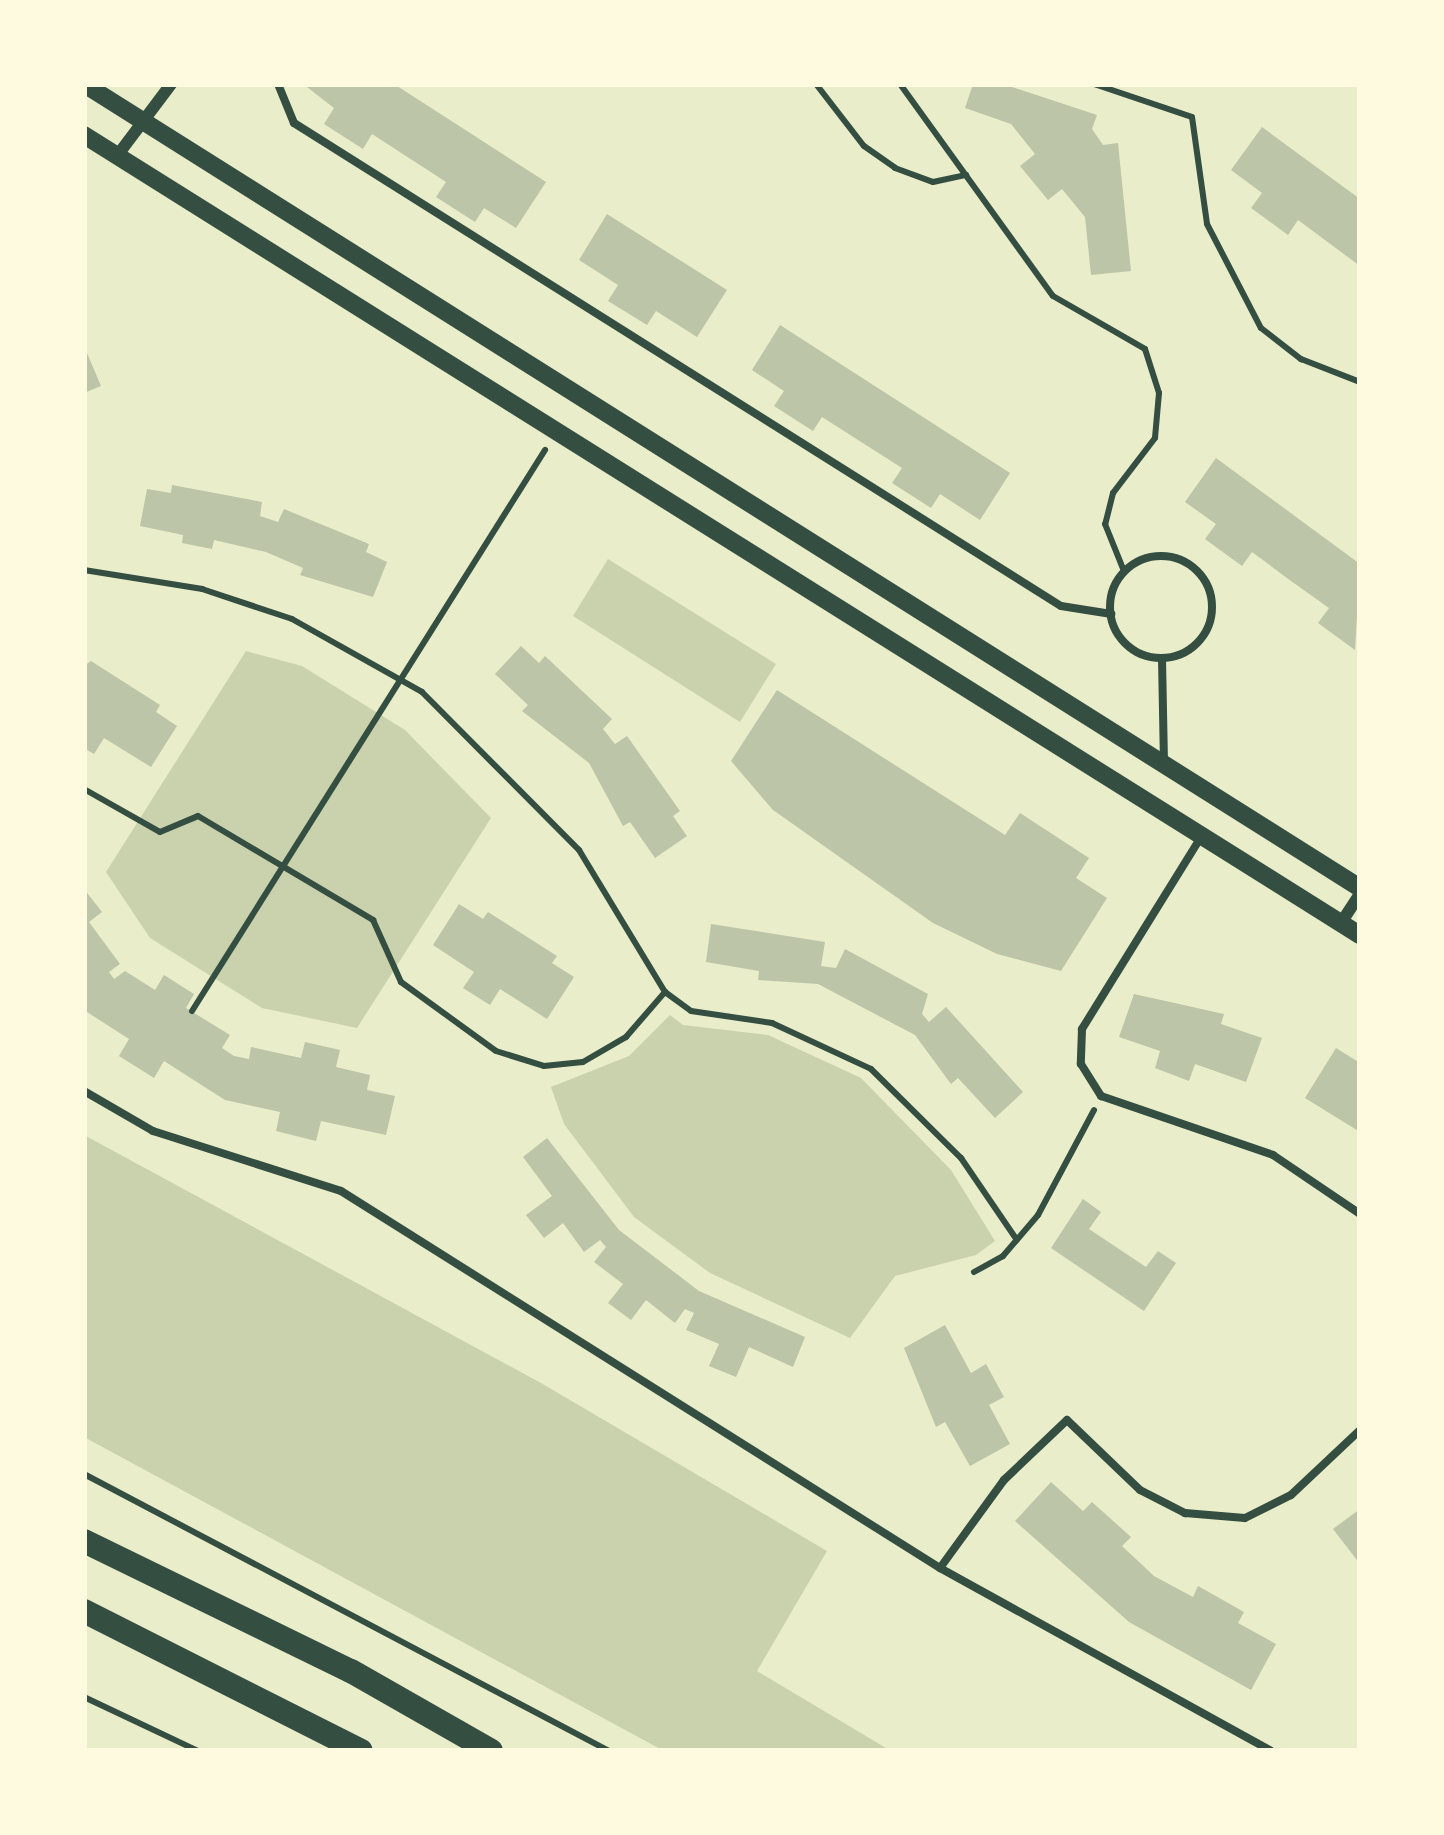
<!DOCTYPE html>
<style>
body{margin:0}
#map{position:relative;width:1444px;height:1835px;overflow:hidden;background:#e9edc9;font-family:"Crimson Pro",serif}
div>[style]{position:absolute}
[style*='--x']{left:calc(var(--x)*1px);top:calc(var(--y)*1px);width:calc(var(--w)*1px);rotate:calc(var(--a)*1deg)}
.green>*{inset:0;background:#cad2ad}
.building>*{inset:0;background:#bcc5a7}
.path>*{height:6px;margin:-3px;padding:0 3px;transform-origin:3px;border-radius:3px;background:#344e41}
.service>*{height:8px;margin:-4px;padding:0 4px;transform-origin:4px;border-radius:4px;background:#344e41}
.service>.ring{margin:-4px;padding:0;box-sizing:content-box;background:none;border:8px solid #344e41;border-radius:50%}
.minor>*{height:12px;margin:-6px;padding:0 6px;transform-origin:6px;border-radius:6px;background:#344e41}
.tertiary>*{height:18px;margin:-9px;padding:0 9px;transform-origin:9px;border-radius:9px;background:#344e41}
.trunk>*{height:24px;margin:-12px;padding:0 12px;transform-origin:12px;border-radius:12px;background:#344e41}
span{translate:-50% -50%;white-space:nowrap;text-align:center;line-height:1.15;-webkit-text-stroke:12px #fefae0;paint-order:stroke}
.frame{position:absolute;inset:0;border:87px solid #fefae0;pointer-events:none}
</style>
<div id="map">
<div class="green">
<div style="clip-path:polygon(608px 559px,776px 664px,740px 722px,573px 616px)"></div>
<div style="clip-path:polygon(246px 651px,302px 666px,405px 730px,491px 818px,357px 1028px,262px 1008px,150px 938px,106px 872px)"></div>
<div style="clip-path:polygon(670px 1015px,683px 1025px,768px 1035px,861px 1078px,951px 1170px,995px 1241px,976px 1255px,895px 1276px,850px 1338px,710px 1273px,634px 1217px,564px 1124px,551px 1087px,629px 1056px)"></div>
<div style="clip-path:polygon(84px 1135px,541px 1383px,827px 1551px,757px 1671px,891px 1751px,664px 1751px,84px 1437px)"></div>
</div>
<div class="building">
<div style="clip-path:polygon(303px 84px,394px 84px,546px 182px,516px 228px,484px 208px,475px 222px,436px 197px,446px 182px,372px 134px,363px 149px,324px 124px,334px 108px)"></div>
<div style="clip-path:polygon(973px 84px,1003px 84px,1097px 115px,1092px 129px,1103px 145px,1118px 143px,1131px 271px,1091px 275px,1085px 217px,1062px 189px,1048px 200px,1020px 166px,1035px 154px,1011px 124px,965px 108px)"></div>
<div style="clip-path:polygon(1262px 127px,1360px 199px,1360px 266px,1298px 220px,1288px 235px,1251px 208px,1262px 193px,1231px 170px)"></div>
<div style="clip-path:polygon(607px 214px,727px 290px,697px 337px,656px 311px,647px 325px,608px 301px,618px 285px,579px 260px)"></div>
<div style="clip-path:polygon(780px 325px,1010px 473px,980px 520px,940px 494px,931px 508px,892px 483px,902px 468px,822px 417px,813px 431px,774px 406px,784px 391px,752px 370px)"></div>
<div style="clip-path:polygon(84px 346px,101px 386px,84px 393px)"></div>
<div style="clip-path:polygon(1216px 458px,1360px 564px,1355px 650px,1318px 623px,1329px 608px,1291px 581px,1252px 552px,1242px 566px,1205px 539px,1216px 524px,1185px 502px)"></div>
<div style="clip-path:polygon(172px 485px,262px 502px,260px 516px,278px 522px,284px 509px,369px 544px,366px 552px,387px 562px,373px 597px,300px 575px,303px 568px,266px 552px,214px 540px,212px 549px,182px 543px,183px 535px,140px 526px,147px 489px,171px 493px)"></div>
<div style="clip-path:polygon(521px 646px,539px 663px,545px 656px,612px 719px,603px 729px,615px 744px,627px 736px,680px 811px,673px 816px,687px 836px,655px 858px,630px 822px,623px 826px,589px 763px,522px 711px,528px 705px,495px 674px)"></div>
<div style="clip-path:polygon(91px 661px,160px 705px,156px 712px,177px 726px,151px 767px,104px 738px,94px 754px,84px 748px,84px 666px)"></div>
<div style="clip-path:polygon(777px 690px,1005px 835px,1020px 813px,1089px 858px,1076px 878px,1107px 898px,1061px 971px,997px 954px,933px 923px,773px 810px,731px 761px)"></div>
<div style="clip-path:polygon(84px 889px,102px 912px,89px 922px,120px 964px,109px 972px,114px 979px,125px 971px,155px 990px,164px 975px,194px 994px,186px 1008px,230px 1035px,222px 1048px,234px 1056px,249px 1059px,251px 1047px,301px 1058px,305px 1042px,340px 1050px,336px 1067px,370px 1075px,367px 1090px,395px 1096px,386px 1135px,321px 1121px,316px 1141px,276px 1131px,280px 1112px,225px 1100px,164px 1061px,154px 1078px,119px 1056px,129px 1039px,84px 1010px)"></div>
<div style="clip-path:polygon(459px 904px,483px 919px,488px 912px,557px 956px,552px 963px,574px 977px,547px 1019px,500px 989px,490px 1005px,463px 988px,474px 972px,433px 945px)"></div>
<div style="clip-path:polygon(711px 924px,825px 942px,821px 966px,836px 968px,845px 949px,928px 994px,922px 1014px,929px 1022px,946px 1007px,1023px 1092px,995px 1118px,958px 1078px,951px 1084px,915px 1035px,818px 984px,758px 980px,759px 971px,706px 962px)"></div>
<div style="clip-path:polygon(1134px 994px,1224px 1014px,1221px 1024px,1262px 1038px,1246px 1082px,1195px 1064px,1189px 1081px,1155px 1068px,1160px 1051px,1119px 1037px)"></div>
<div style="clip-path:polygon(1336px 1048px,1360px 1063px,1360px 1132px,1305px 1098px)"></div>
<div style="clip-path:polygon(547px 1138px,619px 1230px,699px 1291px,805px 1337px,793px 1367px,749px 1347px,736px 1377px,709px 1366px,719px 1344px,686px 1330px,694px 1313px,685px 1309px,675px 1323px,646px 1300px,631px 1320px,608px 1303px,623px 1284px,594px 1262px,606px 1247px,600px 1240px,584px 1252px,563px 1223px,544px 1238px,526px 1215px,552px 1196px,523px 1157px)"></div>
<div style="clip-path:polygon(1083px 1199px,1101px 1212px,1089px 1229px,1146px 1267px,1158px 1251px,1176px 1263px,1144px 1311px,1051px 1248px)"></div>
<div style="clip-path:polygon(945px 1325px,971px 1373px,986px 1364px,1004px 1397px,989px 1405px,1010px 1444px,970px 1466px,945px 1422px,936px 1427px,904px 1348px)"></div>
<div style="clip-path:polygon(1051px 1482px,1083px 1511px,1092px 1502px,1131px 1537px,1122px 1546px,1154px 1576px,1193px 1597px,1198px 1586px,1244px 1612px,1238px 1623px,1276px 1644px,1251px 1690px,1129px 1622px,1015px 1521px)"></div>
<div style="clip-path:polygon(1360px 1509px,1360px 1564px,1333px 1529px)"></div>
</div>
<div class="path">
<div style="--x:816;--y:84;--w:78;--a:52.3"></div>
<div style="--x:864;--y:146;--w:38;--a:35"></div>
<div style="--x:895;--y:168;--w:40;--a:20.2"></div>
<div style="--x:933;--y:182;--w:34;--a:-12"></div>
<div style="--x:900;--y:84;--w:261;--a:54.2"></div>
<div style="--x:1053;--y:296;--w:106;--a:29.9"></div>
<div style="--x:1145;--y:349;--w:46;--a:72.3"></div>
<div style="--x:1159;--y:393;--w:45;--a:95.1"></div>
<div style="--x:1155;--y:438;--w:69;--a:127.4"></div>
<div style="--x:1113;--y:493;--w:32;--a:104"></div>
<div style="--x:1105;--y:524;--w:51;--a:68"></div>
<div style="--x:1094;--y:84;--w:103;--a:18.6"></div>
<div style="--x:1192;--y:117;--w:108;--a:82"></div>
<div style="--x:1207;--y:224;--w:117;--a:62.6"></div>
<div style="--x:1261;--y:328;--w:51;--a:37.8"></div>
<div style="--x:1301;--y:359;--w:63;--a:21.3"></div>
<div style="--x:84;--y:570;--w:120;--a:9.1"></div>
<div style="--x:202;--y:589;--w:95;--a:18.4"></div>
<div style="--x:292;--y:619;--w:149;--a:29.3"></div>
<div style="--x:422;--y:692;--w:223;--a:45.2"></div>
<div style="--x:579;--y:850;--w:166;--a:58.8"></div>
<div style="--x:665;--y:992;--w:32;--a:36"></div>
<div style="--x:691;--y:1011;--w:82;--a:8.4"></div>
<div style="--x:772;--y:1023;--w:109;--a:24.9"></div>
<div style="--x:871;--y:1069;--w:127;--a:44.7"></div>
<div style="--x:961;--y:1158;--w:99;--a:55.7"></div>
<div style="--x:84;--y:789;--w:87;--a:29.5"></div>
<div style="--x:160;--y:832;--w:41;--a:-22.8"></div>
<div style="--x:198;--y:816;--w:204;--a:30.7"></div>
<div style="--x:373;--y:920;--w:68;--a:65.7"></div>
<div style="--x:401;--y:982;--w:117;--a:36"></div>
<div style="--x:496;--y:1051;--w:50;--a:17.4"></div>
<div style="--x:544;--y:1066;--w:39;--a:-6"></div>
<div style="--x:583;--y:1062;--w:50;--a:-30.2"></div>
<div style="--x:626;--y:1037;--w:60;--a:-49.1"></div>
<div style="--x:192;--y:1011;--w:663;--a:-57.82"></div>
<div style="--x:974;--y:1272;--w:33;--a:-29"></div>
<div style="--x:1003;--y:1256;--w:54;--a:-49.5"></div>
<div style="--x:1038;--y:1215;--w:119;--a:-61.9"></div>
<div style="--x:84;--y:1474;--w:594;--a:27.82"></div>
<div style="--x:84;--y:1697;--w:126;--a:25.3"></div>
</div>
<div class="service">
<div style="--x:278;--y:84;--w:42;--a:67.7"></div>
<div style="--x:294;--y:123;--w:906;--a:32.2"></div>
<div style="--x:1061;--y:606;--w:51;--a:9.1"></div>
<div class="ring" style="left:1110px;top:556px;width:94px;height:94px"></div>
<div style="--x:1162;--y:659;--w:100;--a:88.9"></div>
<div style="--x:1201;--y:837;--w:226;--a:121.8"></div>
<div style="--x:1082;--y:1029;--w:35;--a:92"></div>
<div style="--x:1081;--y:1064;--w:38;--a:58"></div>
<div style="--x:1101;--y:1096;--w:182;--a:18.9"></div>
<div style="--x:1273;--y:1155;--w:105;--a:34.1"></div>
<div style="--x:84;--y:1091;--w:80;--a:30.1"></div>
<div style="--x:153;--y:1131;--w:197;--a:17.7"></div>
<div style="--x:341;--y:1191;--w:708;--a:32.19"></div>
<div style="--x:940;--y:1568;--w:378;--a:28.9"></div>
<div style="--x:940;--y:1568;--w:109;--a:-54"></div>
<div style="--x:1004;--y:1480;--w:87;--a:-43.6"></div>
<div style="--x:1067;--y:1420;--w:101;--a:43.8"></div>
<div style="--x:1140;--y:1490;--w:51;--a:27.1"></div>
<div style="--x:1185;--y:1513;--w:60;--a:4.8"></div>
<div style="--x:1245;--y:1518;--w:51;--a:-26.6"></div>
<div style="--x:1291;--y:1495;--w:95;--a:-43.3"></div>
</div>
<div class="minor">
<div style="--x:117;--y:156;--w:90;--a:-53.1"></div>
<div style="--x:1341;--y:923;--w:35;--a:-57"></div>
</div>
<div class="tertiary">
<div style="--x:84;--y:84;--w:1508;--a:32.21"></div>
<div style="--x:84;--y:135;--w:1506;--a:32.09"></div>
</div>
<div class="trunk">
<div style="--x:84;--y:1541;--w:297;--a:26"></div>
<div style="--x:351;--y:1671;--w:161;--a:29.7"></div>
<div style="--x:84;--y:1611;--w:310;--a:26.8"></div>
</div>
<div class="frame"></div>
</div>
